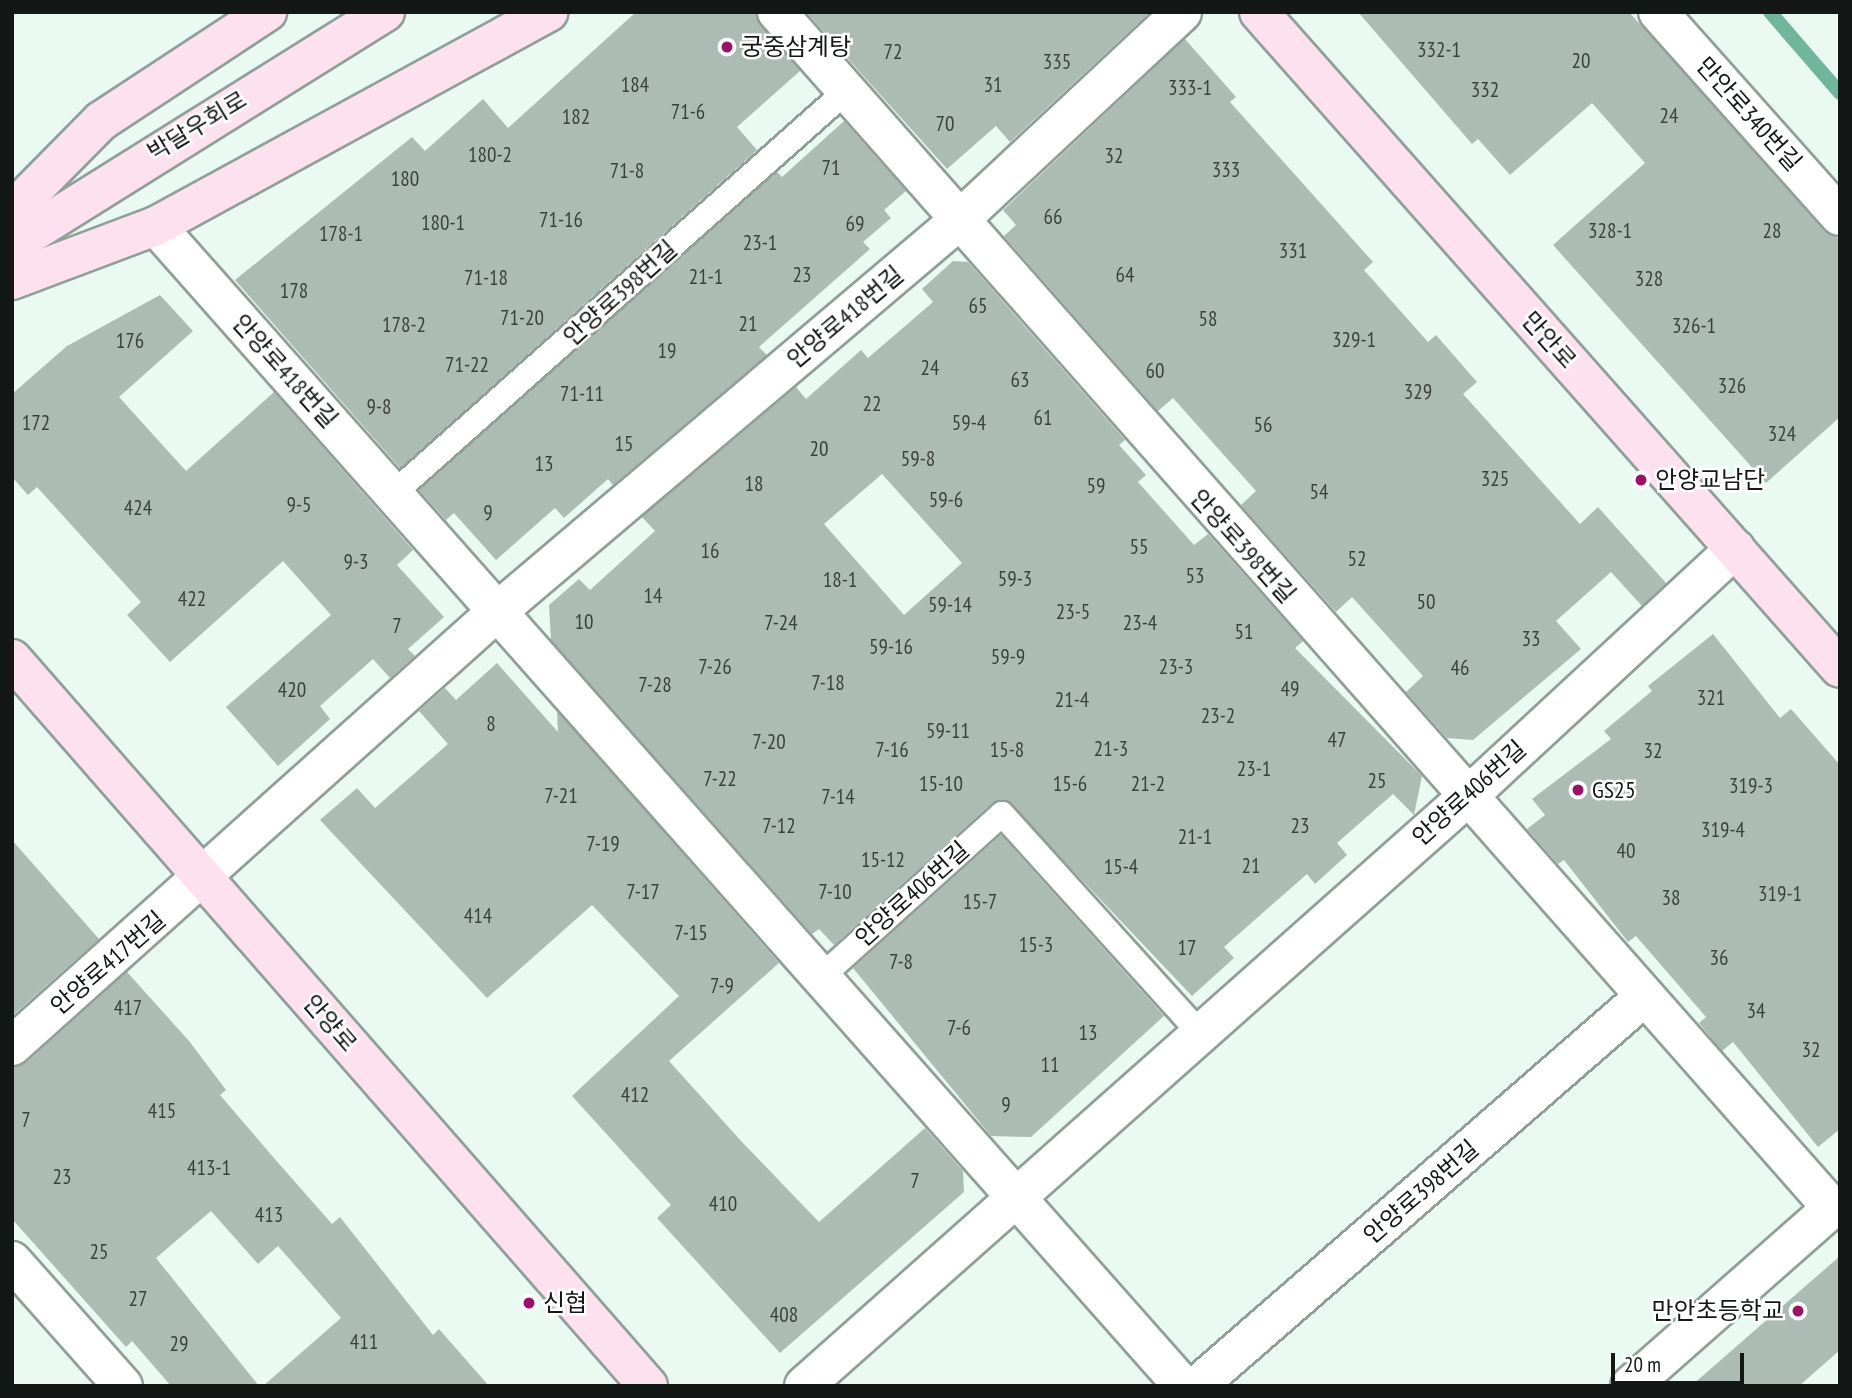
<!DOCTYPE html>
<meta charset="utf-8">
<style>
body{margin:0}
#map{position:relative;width:1852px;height:1398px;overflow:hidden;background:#eafaf3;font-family:"PT Sans Narrow","Noto Sans KR",sans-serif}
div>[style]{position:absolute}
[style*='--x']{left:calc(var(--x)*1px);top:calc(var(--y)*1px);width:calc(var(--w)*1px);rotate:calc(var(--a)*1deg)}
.stream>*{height:14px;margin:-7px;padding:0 7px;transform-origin:7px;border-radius:7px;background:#70b69d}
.building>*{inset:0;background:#acbbb4}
.roads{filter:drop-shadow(2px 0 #919f99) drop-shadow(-2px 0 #919f99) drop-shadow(0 2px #919f99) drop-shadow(0 -2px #919f99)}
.lane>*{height:24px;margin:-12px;padding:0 12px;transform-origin:12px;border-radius:12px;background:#fff}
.street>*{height:38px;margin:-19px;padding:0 19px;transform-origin:19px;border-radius:19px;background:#fff}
.secondary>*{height:38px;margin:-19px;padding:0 19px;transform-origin:19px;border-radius:19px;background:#fde1ef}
.dots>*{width:19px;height:19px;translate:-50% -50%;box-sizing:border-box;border:4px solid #fff;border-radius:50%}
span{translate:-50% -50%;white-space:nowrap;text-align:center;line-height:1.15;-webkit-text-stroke:5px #fff;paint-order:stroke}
.number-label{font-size:21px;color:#39413e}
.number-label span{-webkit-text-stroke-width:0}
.poi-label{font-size:24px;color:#131816}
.left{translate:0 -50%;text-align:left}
.right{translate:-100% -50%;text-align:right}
.street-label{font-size:24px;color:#131816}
.frame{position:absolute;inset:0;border:14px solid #131816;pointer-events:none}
.scale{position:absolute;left:1611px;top:1353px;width:133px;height:32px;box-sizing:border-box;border:4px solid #131816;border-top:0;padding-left:9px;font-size:21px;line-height:24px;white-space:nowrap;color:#131816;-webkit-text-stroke:5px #fff;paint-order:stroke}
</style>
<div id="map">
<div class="stream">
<div style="--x:1770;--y:12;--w:107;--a:49.2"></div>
</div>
<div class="building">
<div style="clip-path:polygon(636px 12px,756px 12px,800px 71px,737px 127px,757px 150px,400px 468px,235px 280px,412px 137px,425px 151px,483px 99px,508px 128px)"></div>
<div style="clip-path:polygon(806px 12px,1150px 12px,1010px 142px,996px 126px,947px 169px)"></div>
<div style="clip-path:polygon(1358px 12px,1629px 12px,1824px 231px,1840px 239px,1840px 417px,1766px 483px,1553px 245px,1645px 163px,1592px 103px,1510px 175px,1478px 139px,1472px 144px)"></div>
<div style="clip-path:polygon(1185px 39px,1236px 97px,1230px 102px,1373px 262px,1364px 270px,1428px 342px,1436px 335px,1477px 382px,1463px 394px,1580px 524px,1598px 507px,1666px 583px,1642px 606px,1611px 572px,1556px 621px,1581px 649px,1473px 740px,1447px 738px,1406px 692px,1423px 676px,1352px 597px,1336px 612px,1241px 505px,1256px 491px,1173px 398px,1158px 411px,1004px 236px,1016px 225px,1003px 210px)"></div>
<div style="clip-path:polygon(844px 121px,906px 191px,884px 210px,891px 218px,863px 242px,870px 249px,759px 347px,767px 355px,613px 485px,608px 479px,564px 518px,555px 508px,496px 560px,454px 513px,446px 520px,419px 490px,777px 172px,782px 177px)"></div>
<div style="clip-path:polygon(evenodd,953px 261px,968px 262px,1125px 440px,1119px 445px,1146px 475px,1138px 482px,1194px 545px,1208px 534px,1303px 641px,1295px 648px,1422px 776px,1414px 815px,1393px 794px,1337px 843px,1347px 855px,1315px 884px,1307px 874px,1224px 947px,1234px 958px,1192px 996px,1006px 800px,992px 803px,834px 945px,819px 929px,812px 934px,551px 640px,549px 605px,579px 579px,590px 590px,655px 531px,642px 517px,796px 387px,806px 399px,861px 350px,868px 358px,933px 302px,922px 289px,953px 261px,882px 474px,962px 563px,904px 615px,824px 524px,882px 474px)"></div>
<div style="clip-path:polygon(160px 295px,193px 331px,119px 397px,186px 471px,274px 392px,413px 550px,397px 565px,444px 617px,408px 649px,415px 656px,390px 678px,373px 659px,320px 706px,330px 719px,278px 766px,226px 707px,331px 615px,283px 561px,170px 662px,127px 615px,141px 602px,37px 487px,28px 495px,12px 477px,12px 394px,67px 346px)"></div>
<div style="clip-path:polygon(1713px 634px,1780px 718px,1791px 709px,1840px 765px,1840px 1129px,1818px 1147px,1733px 1042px,1722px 1051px,1699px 1023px,1706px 1017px,1636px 936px,1628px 942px,1564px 860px,1558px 864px,1527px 829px,1545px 815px,1532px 799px,1611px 739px,1604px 731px,1652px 691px,1648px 686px)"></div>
<div style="clip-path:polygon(497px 663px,558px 732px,557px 711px,779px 963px,669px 1061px,742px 1142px,819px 1222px,925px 1128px,963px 1171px,964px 1192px,780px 1353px,657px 1218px,671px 1205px,572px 1096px,679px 996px,592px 905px,487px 998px,320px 820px,357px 788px,375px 808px,448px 744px,419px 711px,445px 688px,456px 700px)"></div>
<div style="clip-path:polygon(1001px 835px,1164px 1016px,1031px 1137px,991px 1136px,853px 968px)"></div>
<div style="clip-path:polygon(12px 840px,99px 939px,12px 1016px)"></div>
<div style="clip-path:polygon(127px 972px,189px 1041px,226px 1090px,220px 1095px,273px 1157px,332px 1224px,340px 1217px,433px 1335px,439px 1329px,489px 1386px,263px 1386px,341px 1318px,278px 1246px,258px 1264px,211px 1211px,156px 1258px,259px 1386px,171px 1386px,132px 1341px,126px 1347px,29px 1238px,12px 1219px,12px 1067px,27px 1062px)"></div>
<div style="clip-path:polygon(1840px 1256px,1840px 1350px,1799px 1386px,1691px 1386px)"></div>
</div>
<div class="roads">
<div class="lane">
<div style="--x:394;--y:493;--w:603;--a:-41.64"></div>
<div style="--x:822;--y:976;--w:242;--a:-42"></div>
<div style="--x:1002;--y:814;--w:295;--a:47.9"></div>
</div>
<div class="street">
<div style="--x:777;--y:12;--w:1595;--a:48.58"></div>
<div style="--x:1832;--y:1208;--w:269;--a:138.6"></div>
<div style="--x:1658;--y:12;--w:273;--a:48.3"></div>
<div style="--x:156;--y:226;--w:1549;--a:48.48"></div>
<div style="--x:12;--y:1046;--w:654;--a:-41.84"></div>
<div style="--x:499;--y:610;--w:599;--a:-40.26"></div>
<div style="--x:956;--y:223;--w:309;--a:-43"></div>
<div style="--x:12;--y:1261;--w:167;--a:48.4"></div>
<div style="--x:804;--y:1386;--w:885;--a:-41.61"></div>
<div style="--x:1466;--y:798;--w:367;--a:-42.8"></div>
<div style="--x:1197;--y:1386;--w:593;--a:-41.03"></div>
</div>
<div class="secondary">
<div style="--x:1259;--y:12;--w:876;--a:48.47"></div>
<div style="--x:12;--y:211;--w:127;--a:-45.3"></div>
<div style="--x:101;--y:121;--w:199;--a:-33.3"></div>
<div style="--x:12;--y:245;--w:440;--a:-32"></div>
<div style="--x:12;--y:280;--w:154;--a:-20.6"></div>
<div style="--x:156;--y:226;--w:447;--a:-28.6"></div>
<div style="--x:12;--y:659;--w:966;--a:48.82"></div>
</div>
</div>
<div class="dots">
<div style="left:727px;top:47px;background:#981368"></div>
<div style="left:1641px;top:480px;background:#981368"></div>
<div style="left:1578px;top:790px;background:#981368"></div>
<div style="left:529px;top:1303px;background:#981368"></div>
<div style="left:1798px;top:1311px;background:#981368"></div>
</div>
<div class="number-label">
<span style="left:1439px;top:50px">332-1</span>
<span style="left:893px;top:52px">72</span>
<span style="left:1581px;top:61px">20</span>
<span style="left:1057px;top:62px">335</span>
<span style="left:635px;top:85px">184</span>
<span style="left:993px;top:85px">31</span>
<span style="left:1190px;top:88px">333-1</span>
<span style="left:1485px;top:90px">332</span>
<span style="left:688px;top:112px">71-6</span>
<span style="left:1669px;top:116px">24</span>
<span style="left:576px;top:117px">182</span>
<span style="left:945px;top:124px">70</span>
<span style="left:490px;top:155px">180-2</span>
<span style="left:1114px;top:156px">32</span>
<span style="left:831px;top:168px">71</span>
<span style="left:1226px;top:170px">333</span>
<span style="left:627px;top:171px">71-8</span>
<span style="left:405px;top:179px">180</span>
<span style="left:1053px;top:217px">66</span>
<span style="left:561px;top:220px">71-16</span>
<span style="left:443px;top:223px">180-1</span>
<span style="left:855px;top:224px">69</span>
<span style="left:1610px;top:231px">328-1</span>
<span style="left:1772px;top:231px">28</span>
<span style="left:341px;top:234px">178-1</span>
<span style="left:760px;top:243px">23-1</span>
<span style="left:1293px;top:251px">331</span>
<span style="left:802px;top:275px">23</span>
<span style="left:1125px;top:275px">64</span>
<span style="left:706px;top:277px">21-1</span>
<span style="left:486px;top:278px">71-18</span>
<span style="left:1649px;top:279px">328</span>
<span style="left:294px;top:291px">178</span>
<span style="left:978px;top:306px">65</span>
<span style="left:522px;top:318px">71-20</span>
<span style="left:1208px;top:319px">58</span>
<span style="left:748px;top:324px">21</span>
<span style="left:404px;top:325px">178-2</span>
<span style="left:1694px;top:326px">326-1</span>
<span style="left:1354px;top:340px">329-1</span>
<span style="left:130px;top:341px">176</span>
<span style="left:667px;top:351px">19</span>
<span style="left:467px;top:365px">71-22</span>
<span style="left:930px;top:368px">24</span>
<span style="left:1155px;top:371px">60</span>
<span style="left:1020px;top:380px">63</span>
<span style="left:1732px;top:386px">326</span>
<span style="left:1418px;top:392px">329</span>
<span style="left:582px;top:394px">71-11</span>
<span style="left:872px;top:404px">22</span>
<span style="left:379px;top:407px">9-8</span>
<span style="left:1043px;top:418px">61</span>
<span style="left:36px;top:423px">172</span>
<span style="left:969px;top:423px">59-4</span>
<span style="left:1263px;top:425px">56</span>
<span style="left:1782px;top:434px">324</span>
<span style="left:624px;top:444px">15</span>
<span style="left:819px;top:449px">20</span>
<span style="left:918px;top:459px">59-8</span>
<span style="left:544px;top:464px">13</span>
<span style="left:1495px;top:479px">325</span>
<span style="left:754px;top:484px">18</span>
<span style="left:1096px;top:486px">59</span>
<span style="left:1319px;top:492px">54</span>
<span style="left:946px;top:500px">59-6</span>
<span style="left:299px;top:505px">9-5</span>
<span style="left:138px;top:508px">424</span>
<span style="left:488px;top:513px">9</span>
<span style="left:1139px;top:547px">55</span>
<span style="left:710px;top:551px">16</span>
<span style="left:1357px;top:559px">52</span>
<span style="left:356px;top:562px">9-3</span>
<span style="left:1195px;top:576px">53</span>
<span style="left:1015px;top:579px">59-3</span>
<span style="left:840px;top:580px">18-1</span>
<span style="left:653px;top:596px">14</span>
<span style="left:192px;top:599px">422</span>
<span style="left:1426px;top:602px">50</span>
<span style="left:950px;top:605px">59-14</span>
<span style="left:1073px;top:612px">23-5</span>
<span style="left:584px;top:622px">10</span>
<span style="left:781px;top:623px">7-24</span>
<span style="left:1140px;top:623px">23-4</span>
<span style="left:397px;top:626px">7</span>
<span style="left:1244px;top:632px">51</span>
<span style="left:1531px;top:639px">33</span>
<span style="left:891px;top:647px">59-16</span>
<span style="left:1008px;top:657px">59-9</span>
<span style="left:715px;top:667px">7-26</span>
<span style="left:1176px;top:667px">23-3</span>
<span style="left:1460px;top:668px">46</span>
<span style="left:828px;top:683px">7-18</span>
<span style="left:655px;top:685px">7-28</span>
<span style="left:1290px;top:689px">49</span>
<span style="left:292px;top:690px">420</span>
<span style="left:1711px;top:698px">321</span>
<span style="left:1072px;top:700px">21-4</span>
<span style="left:1218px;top:716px">23-2</span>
<span style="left:491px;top:724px">8</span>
<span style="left:948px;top:731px">59-11</span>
<span style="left:1337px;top:740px">47</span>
<span style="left:769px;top:742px">7-20</span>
<span style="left:1111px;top:749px">21-3</span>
<span style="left:892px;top:750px">7-16</span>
<span style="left:1007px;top:750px">15-8</span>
<span style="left:1653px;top:751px">32</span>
<span style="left:1254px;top:769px">23-1</span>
<span style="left:720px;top:779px">7-22</span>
<span style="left:1377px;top:781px">25</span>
<span style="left:941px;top:784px">15-10</span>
<span style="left:1070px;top:784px">15-6</span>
<span style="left:1148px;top:784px">21-2</span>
<span style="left:1751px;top:786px">319-3</span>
<span style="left:561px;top:796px">7-21</span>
<span style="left:838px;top:797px">7-14</span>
<span style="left:779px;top:826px">7-12</span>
<span style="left:1300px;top:826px">23</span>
<span style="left:1723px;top:830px">319-4</span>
<span style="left:1195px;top:837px">21-1</span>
<span style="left:603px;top:844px">7-19</span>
<span style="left:1626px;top:851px">40</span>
<span style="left:883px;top:860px">15-12</span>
<span style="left:1251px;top:866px">21</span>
<span style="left:1121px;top:867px">15-4</span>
<span style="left:643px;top:892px">7-17</span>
<span style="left:835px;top:892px">7-10</span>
<span style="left:1780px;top:894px">319-1</span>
<span style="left:1671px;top:898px">38</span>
<span style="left:980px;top:902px">15-7</span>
<span style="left:478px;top:916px">414</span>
<span style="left:691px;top:933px">7-15</span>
<span style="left:1036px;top:945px">15-3</span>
<span style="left:1187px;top:948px">17</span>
<span style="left:1719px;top:958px">36</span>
<span style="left:901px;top:962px">7-8</span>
<span style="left:722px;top:986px">7-9</span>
<span style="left:128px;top:1008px">417</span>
<span style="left:1756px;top:1011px">34</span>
<span style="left:959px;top:1028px">7-6</span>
<span style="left:1088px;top:1033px">13</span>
<span style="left:1811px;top:1050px">32</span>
<span style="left:1050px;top:1065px">11</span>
<span style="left:635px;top:1095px">412</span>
<span style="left:1006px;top:1105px">9</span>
<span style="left:162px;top:1111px">415</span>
<span style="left:26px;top:1120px">7</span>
<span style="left:209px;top:1168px">413-1</span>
<span style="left:62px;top:1177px">23</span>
<span style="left:915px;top:1181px">7</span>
<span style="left:723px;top:1204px">410</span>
<span style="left:269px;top:1215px">413</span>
<span style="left:99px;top:1252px">25</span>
<span style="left:138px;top:1299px">27</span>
<span style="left:784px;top:1315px">408</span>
<span style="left:364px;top:1342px">411</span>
<span style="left:179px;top:1344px">29</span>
</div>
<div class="poi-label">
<span class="left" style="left:741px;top:47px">궁중삼계탕</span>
<span class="left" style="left:1655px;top:480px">안양교남단</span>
<span class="left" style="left:1592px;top:790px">GS25</span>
<span class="left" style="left:543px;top:1303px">신협</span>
<span class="right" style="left:1784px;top:1311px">만안초등학교</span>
</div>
<div class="street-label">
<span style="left:1749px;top:114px;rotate:48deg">만안로340번길</span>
<span style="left:197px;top:126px;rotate:-31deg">박달우회로</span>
<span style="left:620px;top:293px;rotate:-42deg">안양로398번길</span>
<span style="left:845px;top:317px;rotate:-40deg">안양로418번길</span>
<span style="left:1549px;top:340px;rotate:48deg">만안로</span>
<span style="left:285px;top:371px;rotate:48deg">안양로418번길</span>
<span style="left:1243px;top:546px;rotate:48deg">안양로398번길</span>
<span style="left:1469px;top:793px;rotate:-42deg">안양로406번길</span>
<span style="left:912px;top:894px;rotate:-42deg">안양로406번길</span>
<span style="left:108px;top:963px;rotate:-41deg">안양로417번길</span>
<span style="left:330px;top:1023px;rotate:49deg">안양로</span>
<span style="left:1421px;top:1192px;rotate:-41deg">안양로398번길</span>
</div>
<div class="frame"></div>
<div class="scale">20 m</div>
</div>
